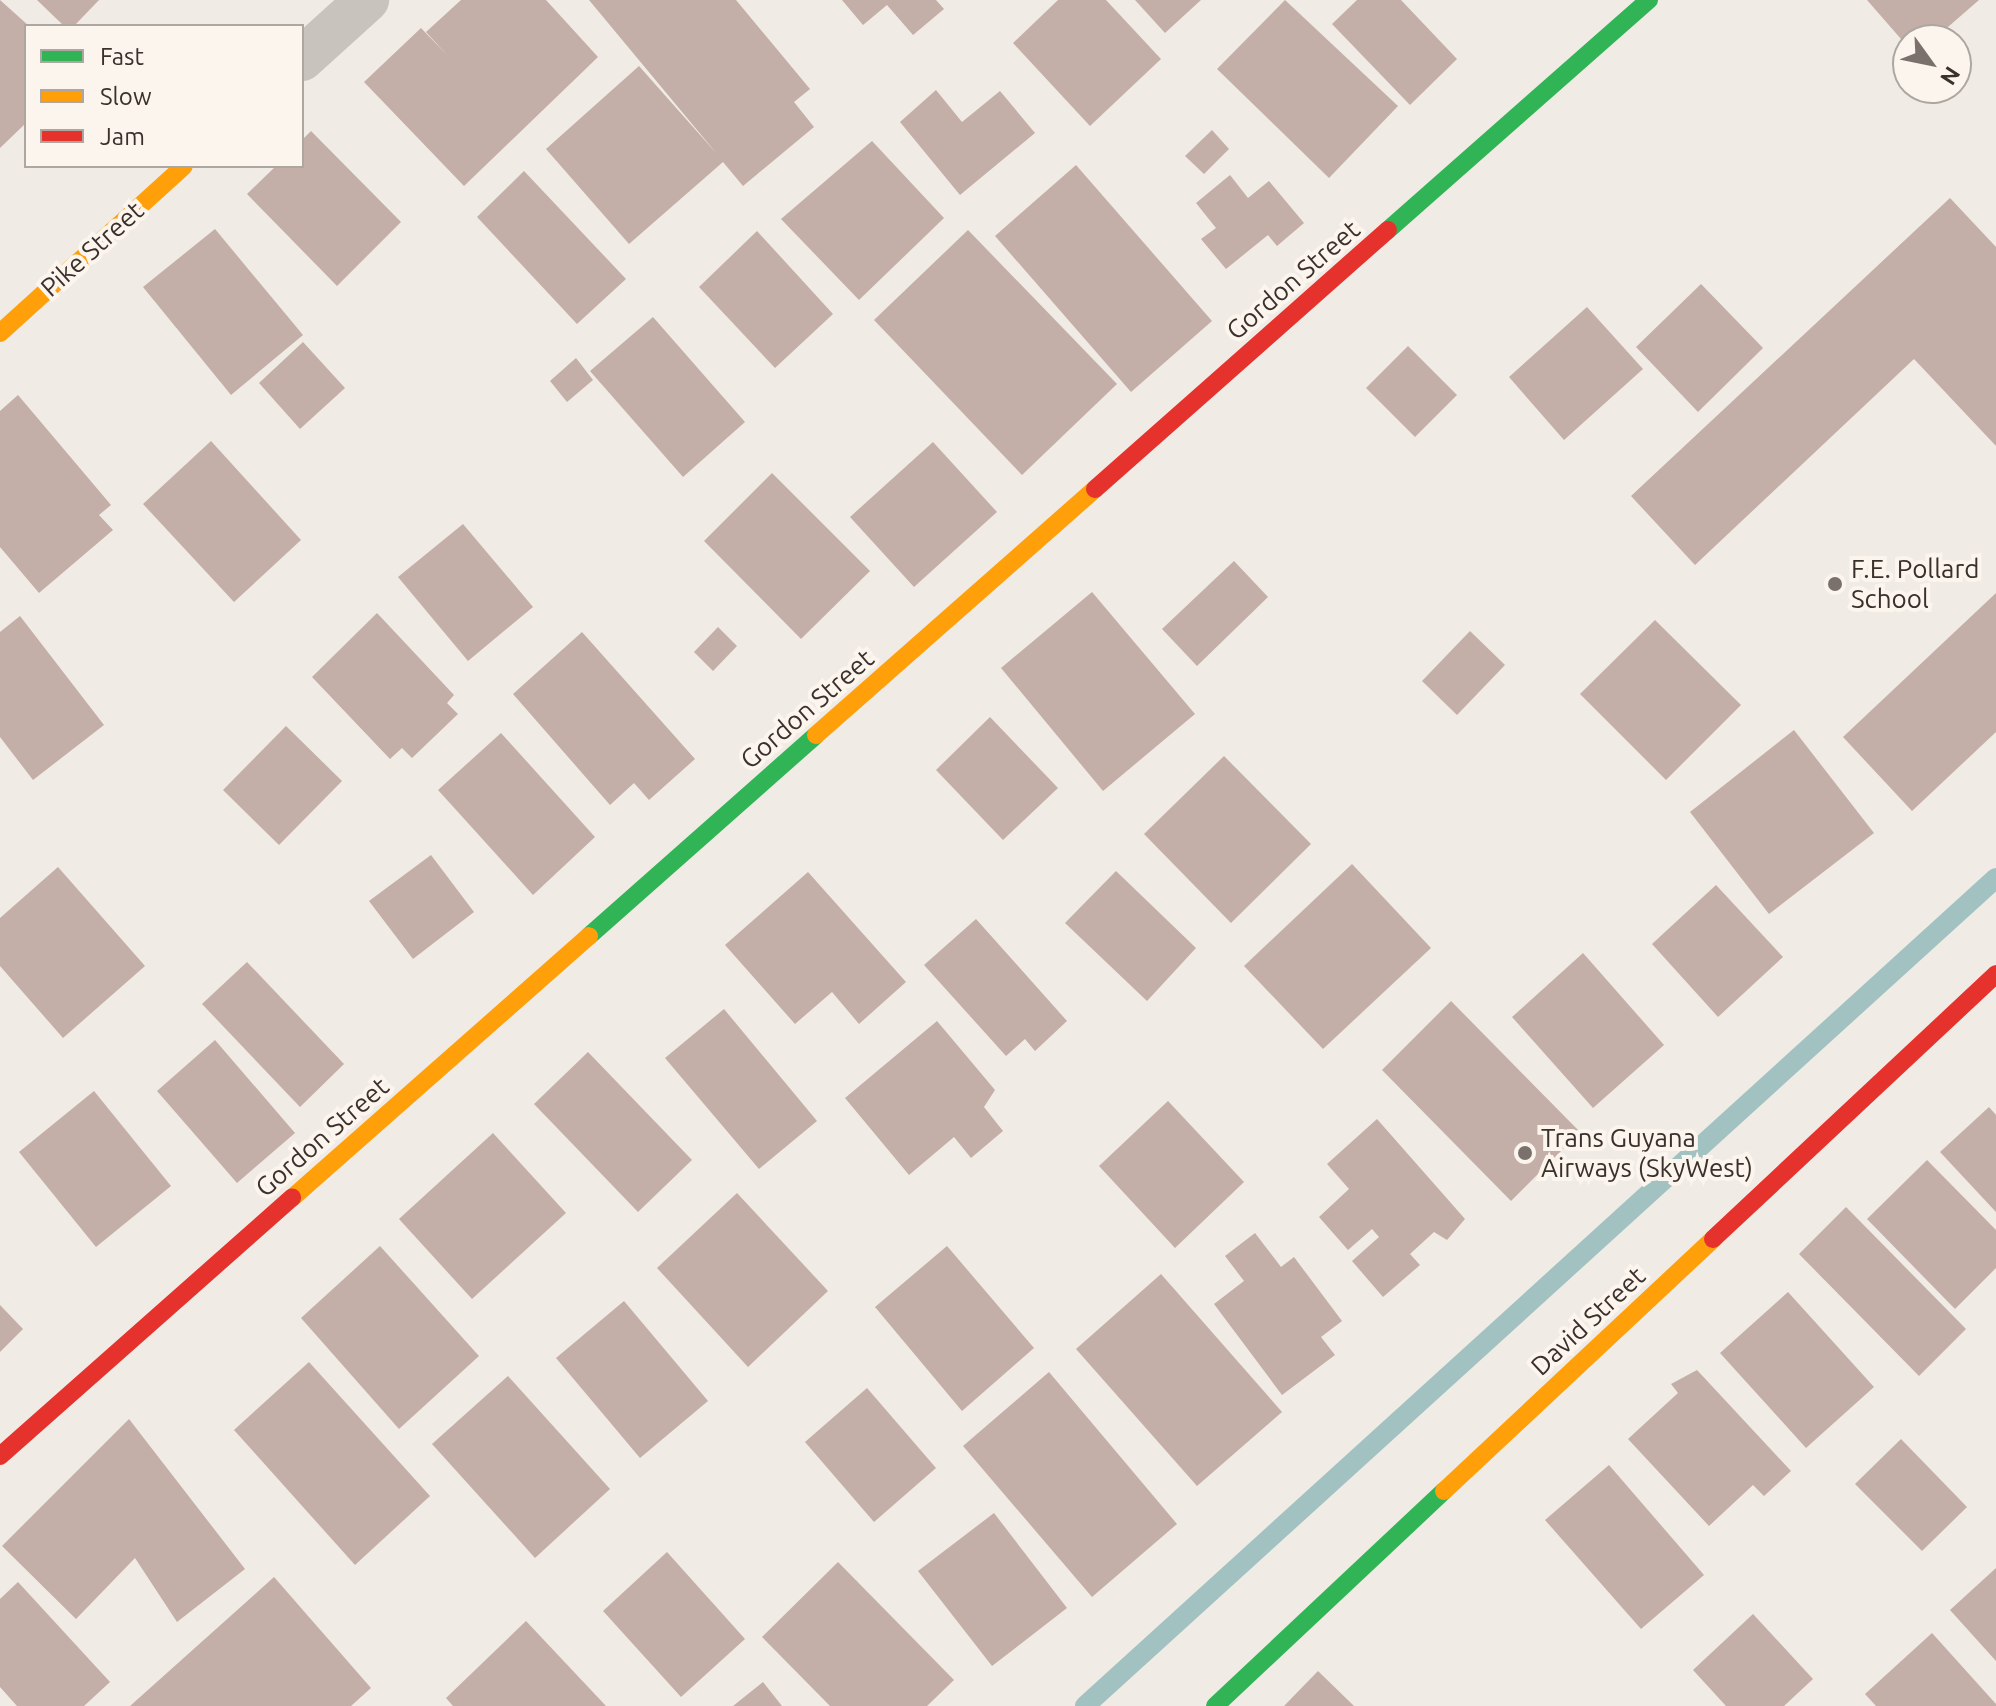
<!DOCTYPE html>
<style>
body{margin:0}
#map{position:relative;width:1996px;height:1706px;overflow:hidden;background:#f0ebe5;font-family:Ubuntu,sans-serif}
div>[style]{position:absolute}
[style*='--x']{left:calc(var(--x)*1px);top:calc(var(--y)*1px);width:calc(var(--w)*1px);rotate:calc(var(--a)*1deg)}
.stream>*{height:20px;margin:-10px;padding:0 10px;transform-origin:10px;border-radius:10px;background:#a1c2c1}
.building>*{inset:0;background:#c3afa7}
.street>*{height:44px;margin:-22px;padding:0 22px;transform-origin:22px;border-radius:22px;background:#c9c3be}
.fast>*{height:18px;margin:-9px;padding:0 9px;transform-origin:9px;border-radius:9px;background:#30b455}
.slow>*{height:18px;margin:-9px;padding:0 9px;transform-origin:9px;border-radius:9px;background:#ff9f0a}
.jam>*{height:18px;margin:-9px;padding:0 9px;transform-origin:9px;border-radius:9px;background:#e5322d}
.dots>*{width:22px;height:22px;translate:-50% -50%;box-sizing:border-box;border:4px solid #fbf5ee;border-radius:50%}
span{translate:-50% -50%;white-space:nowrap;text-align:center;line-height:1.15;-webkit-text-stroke:8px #fbf5ee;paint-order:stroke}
.street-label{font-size:26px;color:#3b302b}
.poi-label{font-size:26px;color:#3b302b}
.left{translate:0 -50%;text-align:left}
.legend{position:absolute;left:24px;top:24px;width:280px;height:144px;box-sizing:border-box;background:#fbf5ee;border:2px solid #aea6a0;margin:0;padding:10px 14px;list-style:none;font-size:24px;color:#3b302b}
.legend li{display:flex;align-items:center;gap:16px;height:40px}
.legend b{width:40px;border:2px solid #aea6a0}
.north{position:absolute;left:1892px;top:24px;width:80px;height:80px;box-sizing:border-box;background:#fbf5ee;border:2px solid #aea6a0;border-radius:50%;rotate:123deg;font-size:22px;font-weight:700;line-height:32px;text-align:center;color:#3b302b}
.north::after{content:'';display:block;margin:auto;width:28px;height:36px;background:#7a716c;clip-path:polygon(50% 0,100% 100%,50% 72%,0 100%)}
</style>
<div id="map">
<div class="stream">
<div style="--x:1085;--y:1706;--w:1231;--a:-42.27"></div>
</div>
<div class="building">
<div style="clip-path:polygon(0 0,29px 26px,26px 123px,0 148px)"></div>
<div style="clip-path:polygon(37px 0,99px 0,74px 26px,64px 26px)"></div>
<div style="clip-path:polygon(461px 0,546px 0,598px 57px,464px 186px,364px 82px,421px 28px,448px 56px,426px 32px)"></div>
<div style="clip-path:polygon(589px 0,736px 0,810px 89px,794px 102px,814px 127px,743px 186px,723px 162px,629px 244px,546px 149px,639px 66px,717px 154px)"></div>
<div style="clip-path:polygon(842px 0,936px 0,944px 9px,913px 35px,887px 5px,863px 25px)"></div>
<div style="clip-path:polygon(1058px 0,1106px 0,1161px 59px,1090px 126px,1013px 43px)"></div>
<div style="clip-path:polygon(1135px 0,1201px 0,1165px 33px)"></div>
<div style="clip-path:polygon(1285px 0,1398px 106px,1329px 178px,1217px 69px)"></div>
<div style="clip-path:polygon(1357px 0,1401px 0,1457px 59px,1410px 105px,1332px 24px)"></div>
<div style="clip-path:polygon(1867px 0,1979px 0,1933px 40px,1908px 40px,1908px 47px)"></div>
<div style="clip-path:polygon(936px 90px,962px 122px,1000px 91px,1035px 133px,960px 195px,900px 122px)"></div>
<div style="clip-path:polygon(1212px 130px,1229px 149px,1204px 174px,1185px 156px)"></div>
<div style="clip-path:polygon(311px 131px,401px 222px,337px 286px,247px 194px,276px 166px,302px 166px,302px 140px)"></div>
<div style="clip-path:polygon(872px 141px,944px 218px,859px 300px,781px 219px)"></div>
<div style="clip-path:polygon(1076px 165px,1212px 321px,1131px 392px,995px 236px)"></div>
<div style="clip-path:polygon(524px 171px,626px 279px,577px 324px,477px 217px)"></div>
<div style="clip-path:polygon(1230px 175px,1248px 198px,1269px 181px,1304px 223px,1277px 246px,1268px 235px,1226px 269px,1201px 239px,1216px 228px,1196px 203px)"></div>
<div style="clip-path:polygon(1950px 198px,1996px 247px,1996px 446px,1914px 359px,1695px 565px,1631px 496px)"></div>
<div style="clip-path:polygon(215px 229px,303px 335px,231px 395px,143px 287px)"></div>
<div style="clip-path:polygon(968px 230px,1117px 384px,1022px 475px,874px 320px)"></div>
<div style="clip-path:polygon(757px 231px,833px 314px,775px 368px,699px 287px)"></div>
<div style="clip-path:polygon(1701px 284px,1763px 348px,1698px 412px,1636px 347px)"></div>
<div style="clip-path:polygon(1587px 307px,1643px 369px,1564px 440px,1509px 377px)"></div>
<div style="clip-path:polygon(653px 317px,745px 422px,683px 477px,590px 371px)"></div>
<div style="clip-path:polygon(303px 342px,345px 388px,300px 429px,259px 383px)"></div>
<div style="clip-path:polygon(1408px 346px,1457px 395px,1415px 437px,1366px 388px)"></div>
<div style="clip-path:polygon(576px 358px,593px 380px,567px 402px,550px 381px)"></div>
<div style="clip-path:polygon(18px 395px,111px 505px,99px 515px,113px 530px,39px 593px,0 547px,0 411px)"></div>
<div style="clip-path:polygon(211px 441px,301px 540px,234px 602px,143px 504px)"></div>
<div style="clip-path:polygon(933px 442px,997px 512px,914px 587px,850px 517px)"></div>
<div style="clip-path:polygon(772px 473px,870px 571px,801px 639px,704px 541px)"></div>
<div style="clip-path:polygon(463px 524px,533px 607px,468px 661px,398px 577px)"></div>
<div style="clip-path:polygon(1234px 561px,1268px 597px,1197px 666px,1162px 629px)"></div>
<div style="clip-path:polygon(1092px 592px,1195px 714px,1103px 791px,1001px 668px)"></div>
<div style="clip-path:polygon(1996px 593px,1996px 732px,1912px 811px,1843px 737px)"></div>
<div style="clip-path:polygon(377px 613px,454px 695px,447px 703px,458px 714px,412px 758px,402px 748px,390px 759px,312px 677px)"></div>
<div style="clip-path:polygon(20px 616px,104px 725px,33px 780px,0 737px,0 632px)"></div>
<div style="clip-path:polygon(1655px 620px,1741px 705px,1666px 780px,1580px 694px)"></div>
<div style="clip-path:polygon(718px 627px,737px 646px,713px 671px,694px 652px)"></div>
<div style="clip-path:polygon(1470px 631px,1505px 665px,1457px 715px,1422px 681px)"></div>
<div style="clip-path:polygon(582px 632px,695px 759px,649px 800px,634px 783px,610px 805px,513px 694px)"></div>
<div style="clip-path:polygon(990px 717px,1058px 788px,1003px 840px,936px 770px)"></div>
<div style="clip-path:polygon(286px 726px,342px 781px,279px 845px,223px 790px)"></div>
<div style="clip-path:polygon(1794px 730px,1874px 833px,1769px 914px,1690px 812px)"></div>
<div style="clip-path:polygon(501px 733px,595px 837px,533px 895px,438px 790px)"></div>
<div style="clip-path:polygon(1224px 756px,1311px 844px,1231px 923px,1144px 834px)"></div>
<div style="clip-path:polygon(431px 855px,474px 912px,413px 959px,369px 901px)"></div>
<div style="clip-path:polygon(1352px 864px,1431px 948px,1323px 1049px,1244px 966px)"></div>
<div style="clip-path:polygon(58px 867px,145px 966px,63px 1038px,0 966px,0 918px)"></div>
<div style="clip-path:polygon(1116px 871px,1196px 948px,1147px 1001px,1065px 923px)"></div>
<div style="clip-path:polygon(808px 872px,906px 982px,859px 1024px,832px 992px,795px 1024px,725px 945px)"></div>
<div style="clip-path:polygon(1716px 885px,1783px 957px,1718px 1017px,1652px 944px)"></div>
<div style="clip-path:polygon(976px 919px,1067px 1021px,1035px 1051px,1025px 1039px,1006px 1056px,924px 965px)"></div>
<div style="clip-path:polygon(1583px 953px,1664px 1045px,1593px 1108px,1512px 1017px)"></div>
<div style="clip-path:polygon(247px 962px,344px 1064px,300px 1107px,202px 1004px)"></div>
<div style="clip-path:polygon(1451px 1001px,1580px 1132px,1511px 1201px,1382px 1070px)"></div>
<div style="clip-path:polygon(724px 1009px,817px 1121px,759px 1169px,665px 1058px)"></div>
<div style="clip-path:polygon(937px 1021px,995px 1090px,984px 1107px,1003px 1131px,971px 1158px,954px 1137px,909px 1175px,845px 1098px)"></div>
<div style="clip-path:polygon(215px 1040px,295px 1133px,237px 1183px,157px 1091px)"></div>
<div style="clip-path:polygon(588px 1052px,692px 1160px,638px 1212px,534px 1104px)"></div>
<div style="clip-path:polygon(94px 1091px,171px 1186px,96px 1247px,19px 1152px)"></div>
<div style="clip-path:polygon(1168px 1101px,1244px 1182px,1175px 1248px,1099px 1166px)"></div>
<div style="clip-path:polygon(1989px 1107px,1996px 1115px,1996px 1212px,1940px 1152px)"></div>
<div style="clip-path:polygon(1377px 1119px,1465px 1219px,1447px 1240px,1434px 1232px,1410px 1254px,1420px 1265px,1383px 1297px,1352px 1261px,1379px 1237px,1372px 1229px,1348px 1250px,1319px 1217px,1349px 1189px,1327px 1164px)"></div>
<div style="clip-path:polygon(493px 1133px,566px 1213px,472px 1299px,399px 1219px)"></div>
<div style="clip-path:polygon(1927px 1160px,1996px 1230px,1996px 1268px,1955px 1309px,1867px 1219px)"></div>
<div style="clip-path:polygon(737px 1193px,828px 1291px,748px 1367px,657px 1268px)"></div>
<div style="clip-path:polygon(1846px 1207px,1966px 1329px,1919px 1376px,1799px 1254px)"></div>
<div style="clip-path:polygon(1255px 1233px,1281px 1267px,1294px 1257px,1342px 1321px,1321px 1337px,1335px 1355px,1282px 1395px,1214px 1304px,1244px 1281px,1225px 1256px)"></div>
<div style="clip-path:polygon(380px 1246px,479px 1356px,399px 1429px,301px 1318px)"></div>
<div style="clip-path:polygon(947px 1246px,1034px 1348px,962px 1411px,875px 1307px)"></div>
<div style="clip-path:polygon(1161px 1274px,1282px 1412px,1197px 1486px,1076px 1349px)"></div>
<div style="clip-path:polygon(1788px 1292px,1874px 1387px,1806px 1448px,1720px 1353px)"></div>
<div style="clip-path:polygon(624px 1301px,708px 1401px,640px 1458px,556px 1358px)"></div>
<div style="clip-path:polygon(0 1305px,23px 1329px,0 1352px)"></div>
<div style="clip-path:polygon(309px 1362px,430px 1496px,355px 1565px,234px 1430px)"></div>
<div style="clip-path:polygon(1697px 1370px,1791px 1471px,1764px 1496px,1753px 1485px,1709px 1526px,1628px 1439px,1678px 1393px,1671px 1384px)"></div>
<div style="clip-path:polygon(1049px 1372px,1177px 1524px,1092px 1597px,963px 1446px)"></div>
<div style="clip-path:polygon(508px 1376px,610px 1489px,535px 1558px,432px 1444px)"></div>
<div style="clip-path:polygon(867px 1388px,936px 1468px,874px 1522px,805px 1442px)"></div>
<div style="clip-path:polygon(129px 1419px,245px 1569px,177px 1622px,135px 1558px,76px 1619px,2px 1546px)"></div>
<div style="clip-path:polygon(1901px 1439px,1967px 1507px,1922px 1551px,1855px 1484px)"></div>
<div style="clip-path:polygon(1609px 1465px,1704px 1575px,1641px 1629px,1545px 1520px)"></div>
<div style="clip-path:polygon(994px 1513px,1067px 1608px,992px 1666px,918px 1571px)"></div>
<div style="clip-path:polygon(667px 1552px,745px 1639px,681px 1697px,603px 1611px)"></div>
<div style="clip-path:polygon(838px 1562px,954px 1680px,927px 1706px,830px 1706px,762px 1637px)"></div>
<div style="clip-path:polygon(1996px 1568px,1996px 1661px,1950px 1610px)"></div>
<div style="clip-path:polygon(274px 1577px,371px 1688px,351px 1706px,130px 1706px)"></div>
<div style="clip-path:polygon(18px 1582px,110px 1682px,84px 1706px,17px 1706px,0 1687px,0 1599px)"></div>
<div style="clip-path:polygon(1753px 1614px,1813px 1679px,1784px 1706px,1726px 1706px,1693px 1670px)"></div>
<div style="clip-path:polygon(526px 1621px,606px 1706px,453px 1706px,446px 1698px)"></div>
<div style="clip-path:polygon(1932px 1633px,1996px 1704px,1996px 1706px,1876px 1706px,1865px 1694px)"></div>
<div style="clip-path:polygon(1318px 1671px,1354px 1706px,1284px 1706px)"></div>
<div style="clip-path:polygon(763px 1682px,782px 1706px,733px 1706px)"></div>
</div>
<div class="street">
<div style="--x:302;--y:59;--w:88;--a:-42.2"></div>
</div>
<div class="fast">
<div style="--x:1388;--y:230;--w:348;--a:-41.4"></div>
<div style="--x:589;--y:936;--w:303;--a:-41.5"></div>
<div style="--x:1215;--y:1706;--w:314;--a:-43.2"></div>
</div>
<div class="slow">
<div style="--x:0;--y:333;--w:248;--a:-42.2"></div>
<div style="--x:816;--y:735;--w:372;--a:-41.4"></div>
<div style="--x:292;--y:1198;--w:396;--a:-41.4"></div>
<div style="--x:1444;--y:1491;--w:369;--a:-43.1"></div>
</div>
<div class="jam">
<div style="--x:1095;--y:489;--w:391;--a:-41.5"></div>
<div style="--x:1713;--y:1239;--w:388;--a:-43.1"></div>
<div style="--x:0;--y:1456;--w:390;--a:-41.5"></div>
</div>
<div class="dots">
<div style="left:1835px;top:584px;background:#7a716c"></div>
<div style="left:1525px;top:1153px;background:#7a716c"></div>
</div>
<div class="street-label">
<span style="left:92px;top:249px;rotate:-42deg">Pike Street</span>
<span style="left:1293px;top:280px;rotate:-41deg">Gordon Street</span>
<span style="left:807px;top:709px;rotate:-41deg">Gordon Street</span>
<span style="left:322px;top:1137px;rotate:-41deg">Gordon Street</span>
<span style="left:1588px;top:1321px;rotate:-43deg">David Street</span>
</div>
<div class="poi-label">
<span class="left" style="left:1851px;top:584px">F.E. Pollard<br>School</span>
<span class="left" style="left:1541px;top:1153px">Trans Guyana<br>Airways (SkyWest)</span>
</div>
<ul class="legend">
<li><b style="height:10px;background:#30b455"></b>Fast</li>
<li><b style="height:10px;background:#ff9f0a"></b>Slow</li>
<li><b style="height:10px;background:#e5322d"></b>Jam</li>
</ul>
<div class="north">N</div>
</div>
